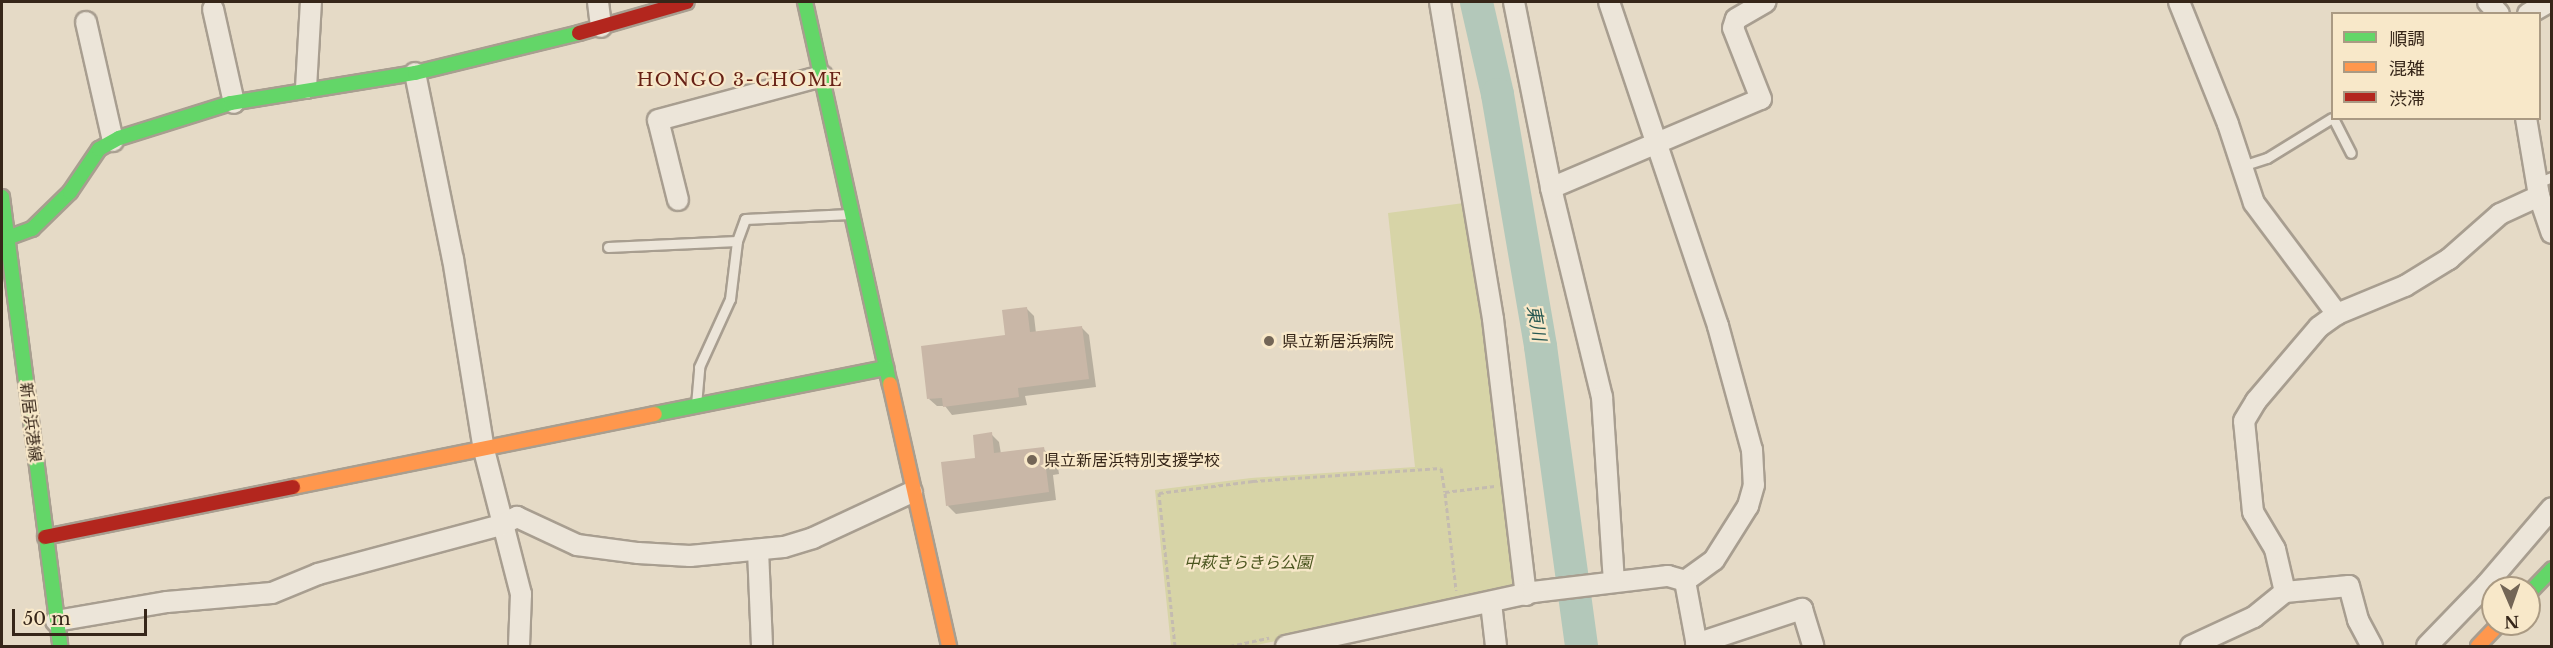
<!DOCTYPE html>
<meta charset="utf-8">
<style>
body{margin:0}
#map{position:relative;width:2553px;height:648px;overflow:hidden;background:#e5dac6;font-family:"Libre Baskerville","Noto Sans JP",serif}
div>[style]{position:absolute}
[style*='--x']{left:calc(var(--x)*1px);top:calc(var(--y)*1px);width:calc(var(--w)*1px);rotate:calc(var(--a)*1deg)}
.green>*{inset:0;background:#d7d4a7}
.shadow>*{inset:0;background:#0003}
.river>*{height:33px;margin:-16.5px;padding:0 16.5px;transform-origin:16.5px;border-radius:16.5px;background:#b3c8ba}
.building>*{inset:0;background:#c9b7a7}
.path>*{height:3px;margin-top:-1.5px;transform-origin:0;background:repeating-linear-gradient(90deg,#c4bbb0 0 4.5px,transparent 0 7.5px)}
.roads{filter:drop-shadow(2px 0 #a89e90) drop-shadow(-2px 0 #a89e90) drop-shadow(0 2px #a89e90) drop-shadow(0 -2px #a89e90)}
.lane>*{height:9px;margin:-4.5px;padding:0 4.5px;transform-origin:4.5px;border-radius:4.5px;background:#ece5d9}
.street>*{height:20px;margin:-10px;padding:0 10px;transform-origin:10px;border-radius:10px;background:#ece5d9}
.fast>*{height:14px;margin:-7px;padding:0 7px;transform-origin:7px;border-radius:7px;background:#63d668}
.slow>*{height:14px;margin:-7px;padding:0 7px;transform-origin:7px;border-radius:7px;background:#ff974d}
.jam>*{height:14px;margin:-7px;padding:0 7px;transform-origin:7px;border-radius:7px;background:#b3261e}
.dots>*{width:16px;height:16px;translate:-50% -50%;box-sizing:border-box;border:3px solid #f8e8c9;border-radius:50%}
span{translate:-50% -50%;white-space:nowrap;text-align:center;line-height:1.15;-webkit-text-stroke:4.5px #f8e8c9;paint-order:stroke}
.poi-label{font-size:16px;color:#362619}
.left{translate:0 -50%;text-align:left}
.street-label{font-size:16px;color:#362619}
.park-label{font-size:16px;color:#4a551e;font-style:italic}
.neighbourhood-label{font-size:18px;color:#672115;letter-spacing:1.5px}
.water-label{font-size:18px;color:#275852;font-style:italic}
.frame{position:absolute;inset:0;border:3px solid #362619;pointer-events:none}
.legend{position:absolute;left:2331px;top:12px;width:210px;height:108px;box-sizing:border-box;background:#f8e8c9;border:2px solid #aa9a83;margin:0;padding:8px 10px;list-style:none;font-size:18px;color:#362619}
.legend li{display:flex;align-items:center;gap:12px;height:30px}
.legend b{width:30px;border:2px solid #aa9a83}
.north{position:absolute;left:2481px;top:576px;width:60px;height:60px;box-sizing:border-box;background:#f8e8c9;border:2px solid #aa9a83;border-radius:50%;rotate:178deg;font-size:16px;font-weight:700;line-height:24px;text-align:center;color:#362619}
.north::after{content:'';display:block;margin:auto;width:21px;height:27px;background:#736556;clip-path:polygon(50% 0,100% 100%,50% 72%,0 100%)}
.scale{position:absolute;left:12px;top:609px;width:135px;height:27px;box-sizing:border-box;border:3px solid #362619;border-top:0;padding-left:8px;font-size:18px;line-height:21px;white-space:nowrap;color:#362619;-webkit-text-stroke:4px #f8e8c9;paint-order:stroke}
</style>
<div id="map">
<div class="green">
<div style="clip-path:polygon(1464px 203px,1519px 586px,1515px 591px,1252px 646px,1171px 646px,1155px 490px,1251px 478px,1415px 467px,1388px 213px)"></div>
</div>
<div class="shadow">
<div style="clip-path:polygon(1026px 308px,1034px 316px,1036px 333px,1081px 327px,1089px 335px,1096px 387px,1025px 396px,1027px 405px,952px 415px,945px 406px,937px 406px,929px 399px,1007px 337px)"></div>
<div style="clip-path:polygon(991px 434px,999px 442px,1001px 454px,1043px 449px,1057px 461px,1059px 474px,1053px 475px,1056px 500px,956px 514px,948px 506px)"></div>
</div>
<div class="river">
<div style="--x:1476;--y:2;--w:94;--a:77.1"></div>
<div style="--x:1497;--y:94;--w:256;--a:80.3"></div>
<div style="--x:1540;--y:346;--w:303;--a:82.2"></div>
</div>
<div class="building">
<div style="clip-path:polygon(1027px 307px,1030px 332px,1082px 326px,1089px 379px,1018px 388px,1019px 397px,943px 407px,942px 398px,927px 399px,921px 346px,1005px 335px,1002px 310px)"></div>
<div style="clip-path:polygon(992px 432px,994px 453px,1044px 447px,1045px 452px,1050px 452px,1052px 467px,1046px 468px,1049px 492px,946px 506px,941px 462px,975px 458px,973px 435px)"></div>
</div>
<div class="path">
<div style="--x:1445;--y:493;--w:98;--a:83.5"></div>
<div style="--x:1175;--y:646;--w:154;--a:-96"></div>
<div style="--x:1159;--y:493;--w:95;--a:-7.3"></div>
<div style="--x:1253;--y:481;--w:188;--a:-4"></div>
<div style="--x:1441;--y:468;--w:24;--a:81"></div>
<div style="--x:1445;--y:492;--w:50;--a:-6.8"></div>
<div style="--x:1230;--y:646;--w:40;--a:-12"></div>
</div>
<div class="roads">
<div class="lane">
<div style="--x:2333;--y:118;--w:39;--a:63"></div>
<div style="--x:2242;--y:166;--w:26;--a:-18"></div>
<div style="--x:2267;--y:158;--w:76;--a:-31.6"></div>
<div style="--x:2537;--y:183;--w:16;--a:-22"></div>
<div style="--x:608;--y:247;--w:129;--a:-2.7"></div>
<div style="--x:737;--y:241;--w:23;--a:-70"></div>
<div style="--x:745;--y:219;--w:105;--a:-2.7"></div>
<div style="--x:696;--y:405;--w:38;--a:-85"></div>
<div style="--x:699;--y:367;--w:75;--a:-65.5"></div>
<div style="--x:730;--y:299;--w:58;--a:-83.1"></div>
</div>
<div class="street">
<div style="--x:598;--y:2;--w:25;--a:83"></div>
<div style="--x:1440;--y:2;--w:321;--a:80.5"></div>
<div style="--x:1493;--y:319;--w:278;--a:83.2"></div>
<div style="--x:1514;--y:2;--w:190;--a:78.7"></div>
<div style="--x:1551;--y:188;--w:215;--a:76.3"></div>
<div style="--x:1602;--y:397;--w:185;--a:86.3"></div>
<div style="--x:1609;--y:2;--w:342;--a:71.4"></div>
<div style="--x:1718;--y:326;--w:129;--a:74.7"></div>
<div style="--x:1752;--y:450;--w:35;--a:87"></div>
<div style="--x:1754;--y:485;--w:22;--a:106"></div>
<div style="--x:1748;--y:506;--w:64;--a:122.2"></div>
<div style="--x:1714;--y:560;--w:36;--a:144"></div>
<div style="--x:2179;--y:2;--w:131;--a:68.1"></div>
<div style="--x:2228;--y:124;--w:83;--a:71.8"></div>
<div style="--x:2254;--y:203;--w:139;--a:53.2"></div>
<div style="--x:2488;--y:2;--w:16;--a:47"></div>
<div style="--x:213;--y:9;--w:96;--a:77.4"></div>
<div style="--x:2528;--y:14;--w:24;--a:-30"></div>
<div style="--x:86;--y:22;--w:122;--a:77.2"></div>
<div style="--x:415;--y:73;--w:190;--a:78.5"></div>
<div style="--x:453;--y:259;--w:193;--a:80.8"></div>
<div style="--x:484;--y:450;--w:149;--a:75.6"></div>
<div style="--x:521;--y:594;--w:52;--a:92.2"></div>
<div style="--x:306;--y:88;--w:86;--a:-86.7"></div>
<div style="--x:2526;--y:118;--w:79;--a:80.5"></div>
<div style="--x:2539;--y:196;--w:39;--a:71"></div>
<div style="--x:1551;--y:188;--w:228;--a:-23"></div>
<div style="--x:1761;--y:99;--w:76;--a:-111.5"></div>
<div style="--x:1733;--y:28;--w:9;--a:-72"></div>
<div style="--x:1736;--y:19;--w:34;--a:-30"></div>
<div style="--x:678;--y:200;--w:82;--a:-104"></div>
<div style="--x:658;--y:120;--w:170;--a:-15"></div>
<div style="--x:758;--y:550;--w:96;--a:87.6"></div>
<div style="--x:2285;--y:592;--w:64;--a:-5.4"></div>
<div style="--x:2349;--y:586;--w:35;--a:75"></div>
<div style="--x:2358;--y:620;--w:30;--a:62"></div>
<div style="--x:1491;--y:603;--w:43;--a:83.4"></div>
<div style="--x:56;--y:621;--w:113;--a:-9.7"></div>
<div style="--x:167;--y:602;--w:105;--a:-4.9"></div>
<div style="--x:272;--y:593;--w:50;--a:-22.4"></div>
<div style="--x:318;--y:574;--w:189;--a:-15"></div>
<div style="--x:501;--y:525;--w:18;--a:-27"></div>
<div style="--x:517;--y:517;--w:66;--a:25"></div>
<div style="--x:577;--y:545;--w:62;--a:7.5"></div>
<div style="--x:638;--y:553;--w:52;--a:3.3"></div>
<div style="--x:690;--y:556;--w:94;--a:-5.5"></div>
<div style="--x:784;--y:547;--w:30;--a:-17"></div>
<div style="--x:813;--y:538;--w:109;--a:-24.9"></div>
<div style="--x:1696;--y:644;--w:112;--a:-18.3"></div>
<div style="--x:1802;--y:609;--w:39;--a:73"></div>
<div style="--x:1286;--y:646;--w:253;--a:-12.3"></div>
<div style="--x:1533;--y:592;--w:136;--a:-6.8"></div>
<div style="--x:1668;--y:576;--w:18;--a:16"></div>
<div style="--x:1685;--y:581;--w:66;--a:79.5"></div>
<div style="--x:2191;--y:646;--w:69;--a:-24.7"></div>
<div style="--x:2254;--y:617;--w:40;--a:-39"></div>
<div style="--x:2285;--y:592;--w:44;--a:-103.1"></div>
<div style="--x:2275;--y:549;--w:43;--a:-120.7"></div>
<div style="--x:2253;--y:512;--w:91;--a:-95.6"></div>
<div style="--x:2244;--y:421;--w:23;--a:-59"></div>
<div style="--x:2256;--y:401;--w:97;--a:-49.6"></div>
<div style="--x:2319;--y:327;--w:22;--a:-36"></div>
<div style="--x:2337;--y:314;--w:74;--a:-22.4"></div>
<div style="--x:2405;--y:286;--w:52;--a:-31.5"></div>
<div style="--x:2449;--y:259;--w:68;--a:-41.4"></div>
<div style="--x:2500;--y:214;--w:43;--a:-24.8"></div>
<div style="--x:2427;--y:646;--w:85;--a:-46"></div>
<div style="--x:2486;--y:585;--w:101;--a:-49.4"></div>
</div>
<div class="fast">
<div style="--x:805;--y:2;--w:391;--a:77.5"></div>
<div style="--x:2;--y:197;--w:453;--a:82.6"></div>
<div style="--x:7;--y:238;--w:27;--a:-20"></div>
<div style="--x:32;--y:229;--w:53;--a:-44.2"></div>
<div style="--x:70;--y:192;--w:52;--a:-56"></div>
<div style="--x:99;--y:149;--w:23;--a:-29"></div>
<div style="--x:119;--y:138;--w:117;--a:-17.4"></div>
<div style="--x:231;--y:103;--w:186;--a:-9.3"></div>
<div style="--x:415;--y:73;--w:169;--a:-13.7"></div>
<div style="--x:655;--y:414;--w:236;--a:-11.3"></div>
<div style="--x:2529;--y:593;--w:33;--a:-46"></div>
</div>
<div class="slow">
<div style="--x:890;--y:384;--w:269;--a:77.3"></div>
<div style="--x:293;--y:487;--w:369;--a:-11.4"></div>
<div style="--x:2478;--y:646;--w:30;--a:-46"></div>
</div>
<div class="jam">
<div style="--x:579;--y:33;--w:112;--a:-16"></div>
<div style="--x:45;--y:537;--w:253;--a:-11.4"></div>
</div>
</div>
<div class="dots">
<div style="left:1269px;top:341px;background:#736556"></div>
<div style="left:1032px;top:460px;background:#736556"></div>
</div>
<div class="poi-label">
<span class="left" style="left:1282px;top:341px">県立新居浜病院</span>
<span class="left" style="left:1044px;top:460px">県立新居浜特別支援学校</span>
</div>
<div class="street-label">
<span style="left:31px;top:422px;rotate:83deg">新居浜港線</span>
</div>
<div class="park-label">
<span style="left:1248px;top:562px">中萩きらきら公園</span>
</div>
<div class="neighbourhood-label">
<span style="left:740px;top:80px">HONGO 3-CHOME</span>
</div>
<div class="water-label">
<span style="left:1536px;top:323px;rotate:80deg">東川</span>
</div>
<div class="frame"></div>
<ul class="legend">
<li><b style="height:8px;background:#63d668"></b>順調</li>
<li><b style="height:8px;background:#ff974d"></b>混雑</li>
<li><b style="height:8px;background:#b3261e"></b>渋滞</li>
</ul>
<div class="north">N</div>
<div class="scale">50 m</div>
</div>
